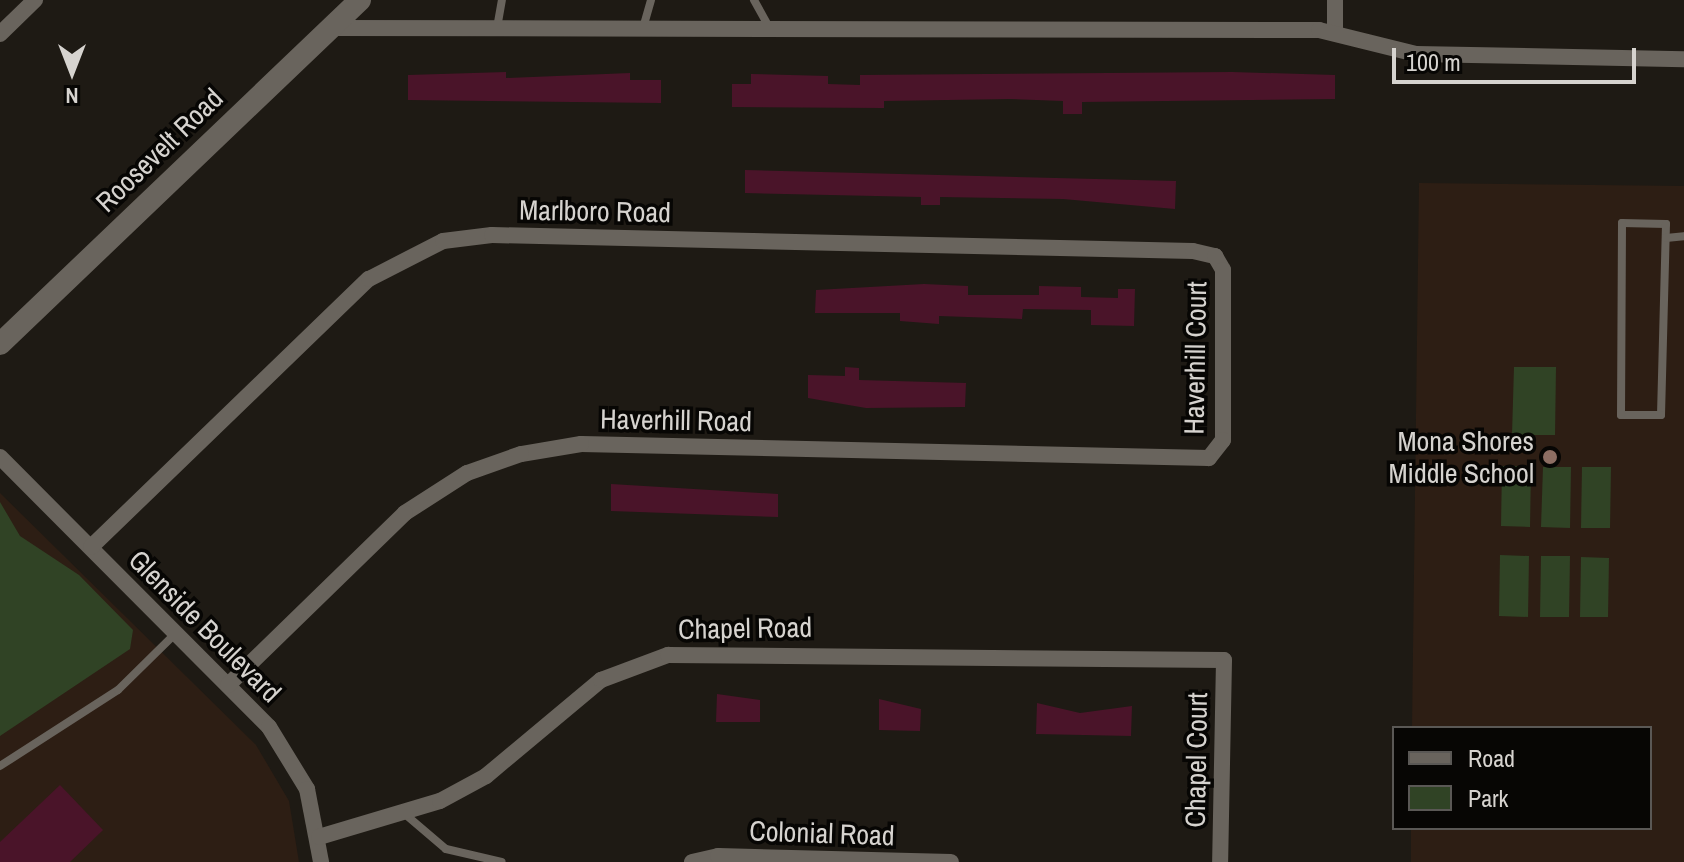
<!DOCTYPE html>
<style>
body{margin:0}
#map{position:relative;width:1684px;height:862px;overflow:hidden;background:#1e1a14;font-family:"Archivo Narrow",sans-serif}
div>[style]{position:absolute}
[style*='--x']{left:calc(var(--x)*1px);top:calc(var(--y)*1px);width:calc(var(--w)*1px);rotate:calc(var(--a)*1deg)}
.education>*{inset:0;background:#2d1e14}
.green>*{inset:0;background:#304325}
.building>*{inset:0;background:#4a1429}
.service>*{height:8px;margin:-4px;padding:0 4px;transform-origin:4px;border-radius:4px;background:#69645d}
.minor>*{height:16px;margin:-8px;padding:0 8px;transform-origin:8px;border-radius:8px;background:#69645d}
.tertiary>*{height:22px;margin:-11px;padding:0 11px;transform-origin:11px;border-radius:11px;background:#69645d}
.dots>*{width:22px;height:22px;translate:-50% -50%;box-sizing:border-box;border:4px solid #070604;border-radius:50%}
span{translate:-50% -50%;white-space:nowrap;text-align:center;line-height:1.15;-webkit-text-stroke:7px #070604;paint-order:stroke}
.street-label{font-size:28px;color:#d6d3cf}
.poi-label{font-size:28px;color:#d6d3cf}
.right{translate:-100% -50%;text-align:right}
.legend{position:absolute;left:1392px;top:726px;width:260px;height:104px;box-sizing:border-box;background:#070604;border:2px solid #5a5855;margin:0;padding:10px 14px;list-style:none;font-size:24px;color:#d6d3cf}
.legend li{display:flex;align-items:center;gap:16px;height:40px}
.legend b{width:40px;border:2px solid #5a5855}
.north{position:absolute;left:32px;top:32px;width:80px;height:80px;-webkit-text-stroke:6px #070604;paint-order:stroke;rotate:180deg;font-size:22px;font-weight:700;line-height:32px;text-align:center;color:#d6d3cf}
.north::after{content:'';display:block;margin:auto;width:28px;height:36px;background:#d6d3cf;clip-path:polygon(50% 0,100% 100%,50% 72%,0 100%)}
.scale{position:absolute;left:1392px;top:48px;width:244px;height:36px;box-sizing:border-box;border:4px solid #d6d3cf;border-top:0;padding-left:10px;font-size:24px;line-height:28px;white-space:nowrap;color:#d6d3cf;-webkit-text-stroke:6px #070604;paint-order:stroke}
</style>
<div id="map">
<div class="education">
<div style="clip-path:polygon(1419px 183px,1684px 186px,1684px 862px,1411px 862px,1411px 828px,1650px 828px,1650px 728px,1412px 728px)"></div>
<div style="clip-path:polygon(0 493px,256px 745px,289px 801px,299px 862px,0 862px)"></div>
</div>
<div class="green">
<div style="clip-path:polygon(1514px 367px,1556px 367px,1555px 435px,1512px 435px)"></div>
<div style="clip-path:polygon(1502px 466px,1531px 466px,1530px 527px,1501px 526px)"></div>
<div style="clip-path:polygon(1543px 467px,1571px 467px,1570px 528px,1541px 527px)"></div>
<div style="clip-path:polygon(1582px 467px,1611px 467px,1610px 528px,1581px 528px)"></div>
<div style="clip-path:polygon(0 502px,20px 536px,79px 575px,133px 630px,130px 649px,0 736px)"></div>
<div style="clip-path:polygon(1500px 555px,1529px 556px,1528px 617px,1499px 616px)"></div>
<div style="clip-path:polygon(1541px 556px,1570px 556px,1569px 617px,1540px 617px)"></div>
<div style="clip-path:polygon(1581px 557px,1609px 558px,1608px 617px,1580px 617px)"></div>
</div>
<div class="building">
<div style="clip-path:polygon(506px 72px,506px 78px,630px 73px,630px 80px,661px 80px,661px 103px,408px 100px,408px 75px)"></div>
<div style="clip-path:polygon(1232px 72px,1335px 75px,1335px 99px,1082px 102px,1082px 114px,1063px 114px,1063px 101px,1010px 99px,884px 101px,884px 108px,732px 107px,732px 84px,751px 84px,751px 74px,828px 76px,828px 84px,860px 85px,860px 75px)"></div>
<div style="clip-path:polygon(745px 170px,1176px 181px,1175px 209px,1063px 199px,940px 197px,940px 205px,921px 205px,921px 197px,745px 193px)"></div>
<div style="clip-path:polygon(924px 284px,968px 286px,968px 295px,1039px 295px,1039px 286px,1081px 287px,1081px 297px,1118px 298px,1118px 289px,1135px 289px,1134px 326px,1091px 325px,1091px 310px,1023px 309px,1022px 319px,939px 316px,939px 324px,900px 321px,900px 313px,815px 313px,816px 290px)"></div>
<div style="clip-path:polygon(845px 367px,859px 368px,859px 380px,966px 383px,965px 407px,866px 408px,808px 398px,808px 375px,845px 376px)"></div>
<div style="clip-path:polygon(611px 484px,778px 494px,778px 517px,611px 511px)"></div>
<div style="clip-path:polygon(717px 694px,760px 700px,760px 722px,716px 722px)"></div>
<div style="clip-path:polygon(879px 699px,921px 709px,920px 731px,879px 730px)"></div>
<div style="clip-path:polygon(1037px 703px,1080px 713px,1132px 706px,1131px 736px,1036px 734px)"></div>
<div style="clip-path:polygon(60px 785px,103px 830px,70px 862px,0 862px,0 842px)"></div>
</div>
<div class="service">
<div style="--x:754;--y:0;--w:31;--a:61"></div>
<div style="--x:497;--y:28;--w:28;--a:-80"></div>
<div style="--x:643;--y:28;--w:29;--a:-74"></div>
<div style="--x:1622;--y:223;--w:44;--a:1.3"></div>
<div style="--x:1666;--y:224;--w:191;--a:91.5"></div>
<div style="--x:1661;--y:415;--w:40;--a:180"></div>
<div style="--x:1621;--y:415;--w:192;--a:-89.7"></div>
<div style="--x:1666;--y:238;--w:18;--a:-6"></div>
<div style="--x:0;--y:766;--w:140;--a:-32.8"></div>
<div style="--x:118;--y:690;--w:80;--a:-44.5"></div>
<div style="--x:406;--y:815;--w:52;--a:40.4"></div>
<div style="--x:446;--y:849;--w:57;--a:13.1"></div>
</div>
<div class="minor">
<div style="--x:1335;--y:0;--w:31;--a:90"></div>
<div style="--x:331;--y:28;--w:988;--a:0.12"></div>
<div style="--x:1319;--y:30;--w:100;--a:13.9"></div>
<div style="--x:1416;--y:54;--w:268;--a:1.1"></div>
<div style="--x:0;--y:34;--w:49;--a:-44.2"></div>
<div style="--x:0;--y:457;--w:381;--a:45.1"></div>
<div style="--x:269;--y:727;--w:73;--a:58.5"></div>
<div style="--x:307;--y:789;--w:74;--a:79.1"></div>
<div style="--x:91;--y:547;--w:386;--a:-44"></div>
<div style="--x:369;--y:279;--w:83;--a:-27.2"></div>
<div style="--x:443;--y:241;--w:49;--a:-7"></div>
<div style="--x:492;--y:235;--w:701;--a:1.31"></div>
<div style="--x:1193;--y:251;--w:23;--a:13"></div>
<div style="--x:1215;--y:256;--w:16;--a:60"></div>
<div style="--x:1223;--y:270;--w:170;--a:90"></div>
<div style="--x:1223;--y:440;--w:23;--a:128"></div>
<div style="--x:1209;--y:458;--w:628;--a:-178.72"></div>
<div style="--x:581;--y:444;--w:61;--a:170.5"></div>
<div style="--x:521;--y:454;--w:57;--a:160.6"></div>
<div style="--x:467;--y:473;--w:74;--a:147.2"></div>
<div style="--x:405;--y:513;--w:247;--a:135.8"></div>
<div style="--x:319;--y:837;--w:126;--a:-16.6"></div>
<div style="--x:440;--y:801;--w:52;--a:-28.5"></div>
<div style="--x:486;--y:776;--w:150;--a:-39.9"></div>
<div style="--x:601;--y:680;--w:72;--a:-20.5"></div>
<div style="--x:668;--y:655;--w:556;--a:0.52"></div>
<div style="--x:1224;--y:660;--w:202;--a:91.1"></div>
<div style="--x:692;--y:862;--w:27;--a:-13"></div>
<div style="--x:718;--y:856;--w:233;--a:1.5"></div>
</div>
<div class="tertiary">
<div style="--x:0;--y:344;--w:498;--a:-43.7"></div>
</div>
<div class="dots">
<div style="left:1550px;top:457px;background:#8d6e63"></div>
</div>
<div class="street-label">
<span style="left:159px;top:150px;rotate:-44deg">Roosevelt Road</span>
<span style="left:595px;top:211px;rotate:1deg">Marlboro Road</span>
<span style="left:1195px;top:358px;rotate:-89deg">Haverhill Court</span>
<span style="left:676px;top:420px;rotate:1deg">Haverhill Road</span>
<span style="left:205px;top:626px;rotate:45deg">Glenside Boulevard</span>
<span style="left:745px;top:628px;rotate:-1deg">Chapel Road</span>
<span style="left:1196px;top:760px;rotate:-89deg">Chapel Court</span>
<span style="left:822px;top:833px;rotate:2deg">Colonial Road</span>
</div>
<div class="poi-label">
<span class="right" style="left:1534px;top:457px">Mona Shores<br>Middle School</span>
</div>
<ul class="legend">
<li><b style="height:10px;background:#69645d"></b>Road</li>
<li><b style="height:22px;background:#304325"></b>Park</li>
</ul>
<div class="north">N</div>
<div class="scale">100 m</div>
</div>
